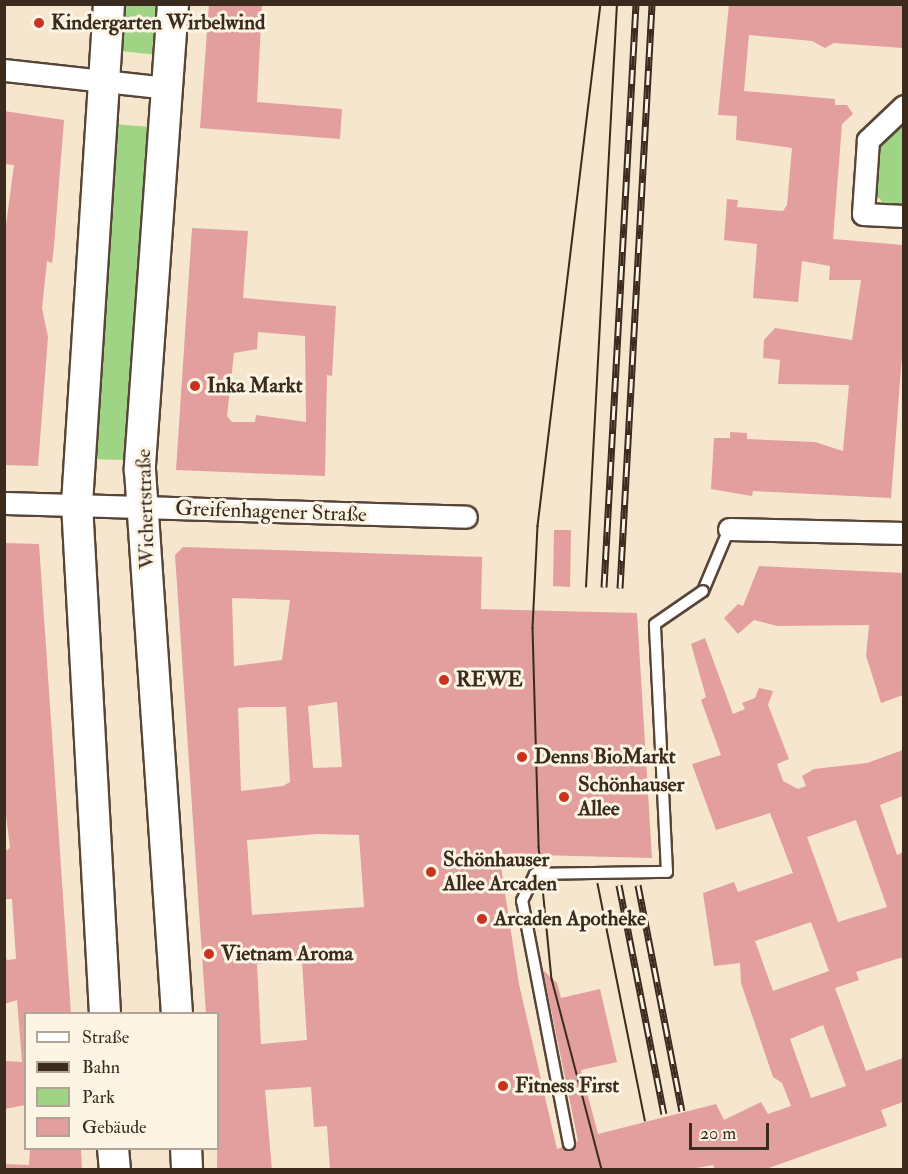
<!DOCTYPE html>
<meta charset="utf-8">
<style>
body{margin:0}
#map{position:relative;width:908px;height:1174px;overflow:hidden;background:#f6e6cd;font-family:"IM FELL Double Pica",serif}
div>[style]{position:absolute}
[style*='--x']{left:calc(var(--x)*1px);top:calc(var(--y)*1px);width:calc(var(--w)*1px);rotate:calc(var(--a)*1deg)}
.green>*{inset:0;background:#9fd484}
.building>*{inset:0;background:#e29f9d}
.roads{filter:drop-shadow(2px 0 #574638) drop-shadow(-2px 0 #574638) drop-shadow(0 2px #574638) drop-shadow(0 -2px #574638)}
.lane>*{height:10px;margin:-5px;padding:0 5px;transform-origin:5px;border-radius:5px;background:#fff}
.street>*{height:21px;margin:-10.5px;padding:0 10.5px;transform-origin:10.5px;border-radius:10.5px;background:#fff}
.secondary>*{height:30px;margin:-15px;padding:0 15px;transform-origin:15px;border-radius:15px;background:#fff}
.tram>*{height:1.5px;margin:-0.75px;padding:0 0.75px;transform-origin:0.75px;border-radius:0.75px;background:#3b2a1e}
.rail>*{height:7px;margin-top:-3.5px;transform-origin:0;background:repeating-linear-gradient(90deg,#fcf5e5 0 14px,#3b2a1e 0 28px);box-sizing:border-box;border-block:2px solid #3b2a1e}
.bridges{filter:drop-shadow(2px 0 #574638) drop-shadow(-2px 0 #574638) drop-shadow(0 2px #574638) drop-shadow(0 -2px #574638)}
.lane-bridge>*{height:10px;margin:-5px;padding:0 5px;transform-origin:5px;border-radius:5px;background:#fff}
.dots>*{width:16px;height:16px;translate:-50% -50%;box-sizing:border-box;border:3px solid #fcf5e5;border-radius:50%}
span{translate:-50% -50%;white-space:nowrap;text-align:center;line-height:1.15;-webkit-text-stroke:6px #fcf5e5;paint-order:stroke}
.poi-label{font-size:21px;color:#3b2a1e;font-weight:700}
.left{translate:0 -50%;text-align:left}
.street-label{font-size:21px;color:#3b2a1e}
.frame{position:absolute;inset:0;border:6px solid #3b2a1e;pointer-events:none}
.legend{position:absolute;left:24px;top:1012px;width:195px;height:138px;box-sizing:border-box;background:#fcf5e5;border:2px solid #afa495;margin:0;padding:8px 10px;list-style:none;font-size:18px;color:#3b2a1e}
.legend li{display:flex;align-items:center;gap:12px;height:30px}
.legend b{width:30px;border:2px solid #afa495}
.scale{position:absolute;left:689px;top:1123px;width:80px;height:27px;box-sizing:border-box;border:3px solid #3b2a1e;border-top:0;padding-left:8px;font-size:18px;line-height:21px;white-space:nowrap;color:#3b2a1e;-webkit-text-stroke:4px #fcf5e5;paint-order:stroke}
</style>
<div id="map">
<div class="green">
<div style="clip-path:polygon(122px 5px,163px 5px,159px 55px,119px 51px)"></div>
<div style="clip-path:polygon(113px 124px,150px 127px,127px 460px,89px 459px)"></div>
<div style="clip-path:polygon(903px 125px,903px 205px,884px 204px,877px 196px,881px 145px)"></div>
</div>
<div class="building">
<div style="clip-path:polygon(209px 4px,262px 4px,257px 102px,342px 109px,340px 139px,200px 128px)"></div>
<div style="clip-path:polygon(729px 4px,903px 4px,903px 48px,834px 43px,825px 48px,812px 41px,749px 35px,744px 91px,835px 99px,835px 105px,847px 105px,853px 114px,842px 124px,833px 239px,903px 245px,903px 343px,891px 498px,753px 491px,752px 496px,711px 489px,714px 438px,730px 438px,730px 432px,747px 433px,747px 439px,815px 442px,843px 451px,849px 385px,778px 384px,780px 360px,763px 358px,764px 340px,775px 328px,852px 340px,861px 280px,829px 280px,830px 266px,802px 261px,798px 302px,753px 298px,757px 244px,724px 240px,727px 199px,738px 200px,737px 207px,783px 211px,787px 205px,792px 148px,736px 140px,737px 116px,718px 115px)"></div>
<div style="clip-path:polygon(4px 111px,64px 120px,54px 246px,52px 263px,47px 261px,42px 308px,48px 337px,38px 466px,4px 465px,4px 240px,14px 165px,4px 164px)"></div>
<div style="clip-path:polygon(evenodd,192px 228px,248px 231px,243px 298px,336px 306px,332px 376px,327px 375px,325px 476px,176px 470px,192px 228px,258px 332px,305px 336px,306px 422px,256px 415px,255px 422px,232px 422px,227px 416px,234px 353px,257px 349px,258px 332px)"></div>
<div style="clip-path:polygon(554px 530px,571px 530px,570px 587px,553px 586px)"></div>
<div style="clip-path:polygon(4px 543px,39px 544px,71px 1014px,26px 1014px,26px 1105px,4px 1109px,4px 1061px,22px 1062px,17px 1000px,4px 1004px,4px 953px,7px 960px,16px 959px,12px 899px,4px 899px,4px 852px,10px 848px,4px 799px)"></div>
<div style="clip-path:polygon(evenodd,183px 547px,482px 557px,481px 609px,637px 613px,652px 858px,499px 854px,519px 984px,557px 1149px,578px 1141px,543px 970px,557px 983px,561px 998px,600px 989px,617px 1062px,581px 1070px,598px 1134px,716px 1104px,724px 1120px,761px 1102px,768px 1114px,791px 1106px,782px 1083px,773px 1077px,741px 983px,740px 963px,714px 966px,703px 893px,734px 882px,738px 892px,793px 873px,770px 813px,716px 830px,692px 764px,721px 755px,701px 700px,706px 697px,691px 644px,705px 638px,733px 714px,745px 709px,742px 703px,755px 698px,759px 688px,773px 691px,768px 705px,789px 759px,777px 764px,783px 781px,798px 789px,806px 786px,802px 776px,814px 769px,867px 763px,903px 750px,903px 796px,880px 805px,897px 855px,903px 852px,903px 957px,856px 972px,859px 980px,835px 988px,866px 1071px,903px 1058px,903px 1102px,881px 1110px,887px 1126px,763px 1170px,715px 1170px,713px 1165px,685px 1170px,330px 1170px,327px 1126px,314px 1127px,311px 1087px,265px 1090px,272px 1170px,217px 1170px,218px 1014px,206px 1014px,175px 555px,183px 547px,232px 598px,290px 600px,282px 660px,234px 666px,232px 598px,183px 547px,337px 702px,342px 767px,313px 768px,308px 706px,337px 702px,183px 547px,249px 707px,286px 707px,290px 782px,283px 786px,241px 791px,238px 708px,249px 707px,183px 547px,856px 820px,887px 907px,838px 922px,807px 837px,856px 820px,183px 547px,317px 834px,359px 835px,364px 907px,252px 915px,247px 840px,317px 834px,183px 547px,811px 922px,829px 971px,773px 991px,755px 941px,811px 922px,183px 547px,302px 961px,307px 1040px,261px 1044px,257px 964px,302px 961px,183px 547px,823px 1025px,846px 1086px,811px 1098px,790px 1039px,823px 1025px)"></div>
<div style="clip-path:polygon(759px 566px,903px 573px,903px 695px,881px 703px,866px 656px,869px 625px,777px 626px,754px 620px,738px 634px,724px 618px,738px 604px,743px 606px)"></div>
<div style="clip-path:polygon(30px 1149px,81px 1149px,82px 1170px,4px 1170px,4px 1164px,29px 1165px)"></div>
</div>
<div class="roads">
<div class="lane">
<div style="--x:703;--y:591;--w:67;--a:-67.2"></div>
</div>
<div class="street">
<div style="--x:4;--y:70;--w:164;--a:6.3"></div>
<div style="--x:904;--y:106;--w:50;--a:136.6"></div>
<div style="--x:868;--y:140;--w:74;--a:93.9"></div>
<div style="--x:863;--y:214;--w:41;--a:2.8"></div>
<div style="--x:4;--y:503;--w:462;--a:1.7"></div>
<div style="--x:729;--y:529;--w:175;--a:1.3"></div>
</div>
<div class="secondary">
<div style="--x:173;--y:4;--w:467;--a:94.1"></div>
<div style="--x:140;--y:470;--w:545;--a:86.11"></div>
<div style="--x:105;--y:1014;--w:511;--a:-93.14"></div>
<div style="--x:77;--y:504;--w:501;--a:-86.34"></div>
<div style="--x:113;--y:1148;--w:22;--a:85"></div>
<div style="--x:186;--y:1148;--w:22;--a:87"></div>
</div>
</div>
<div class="tram">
<div style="--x:601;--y:4;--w:526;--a:96.88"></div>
<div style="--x:538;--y:526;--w:102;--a:92.8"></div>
<div style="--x:533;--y:628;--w:219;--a:88.4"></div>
<div style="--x:539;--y:847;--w:133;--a:84.4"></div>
<div style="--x:552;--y:979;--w:197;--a:75.3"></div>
<div style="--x:586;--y:587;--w:584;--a:-86.96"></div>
<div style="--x:598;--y:884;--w:241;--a:78.7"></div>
</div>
<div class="rail">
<div style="--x:604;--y:587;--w:584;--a:-86.86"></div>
<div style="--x:620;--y:588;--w:585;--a:-86.86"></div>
<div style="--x:619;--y:885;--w:233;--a:78.9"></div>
<div style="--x:638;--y:885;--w:230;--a:79"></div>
</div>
<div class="bridges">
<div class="lane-bridge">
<div style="--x:569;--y:1144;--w:248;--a:-100.9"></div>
<div style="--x:522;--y:901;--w:30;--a:-64"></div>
<div style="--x:535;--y:874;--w:132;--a:-0.9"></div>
<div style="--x:667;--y:872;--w:248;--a:-92.8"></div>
<div style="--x:655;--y:624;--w:58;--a:-34.5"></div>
</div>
</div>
<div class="dots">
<div style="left:39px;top:23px;background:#c8321e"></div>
<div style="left:195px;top:386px;background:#c8321e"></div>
<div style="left:444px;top:680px;background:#c8321e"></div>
<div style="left:522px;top:757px;background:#c8321e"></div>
<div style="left:564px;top:797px;background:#c8321e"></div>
<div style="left:431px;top:872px;background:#c8321e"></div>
<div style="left:482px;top:919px;background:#c8321e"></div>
<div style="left:209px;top:954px;background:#c8321e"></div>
<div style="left:503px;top:1086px;background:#c8321e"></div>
</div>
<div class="poi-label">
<span class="left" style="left:51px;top:23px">Kindergarten Wirbelwind</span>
<span class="left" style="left:207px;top:386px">Inka Markt</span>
<span class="left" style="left:456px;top:680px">REWE</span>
<span class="left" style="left:534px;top:757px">Denns BioMarkt</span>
<span class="left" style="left:578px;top:797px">Schönhauser<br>Allee</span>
<span class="left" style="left:443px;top:872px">Schönhauser<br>Allee Arcaden</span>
<span class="left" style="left:494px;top:919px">Arcaden Apotheke</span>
<span class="left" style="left:221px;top:954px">Vietnam Aroma</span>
<span class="left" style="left:515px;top:1086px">Fitness First</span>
</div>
<div class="street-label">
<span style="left:146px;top:509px;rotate:-92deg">Wichertstraße</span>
<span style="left:271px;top:512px;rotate:2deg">Greifenhagener Straße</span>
</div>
<div class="frame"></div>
<ul class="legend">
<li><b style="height:8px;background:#fff"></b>Straße</li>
<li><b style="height:8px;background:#3b2a1e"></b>Bahn</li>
<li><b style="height:16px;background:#9fd484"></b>Park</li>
<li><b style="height:16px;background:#e29f9d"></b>Gebäude</li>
</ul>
<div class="scale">20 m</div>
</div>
